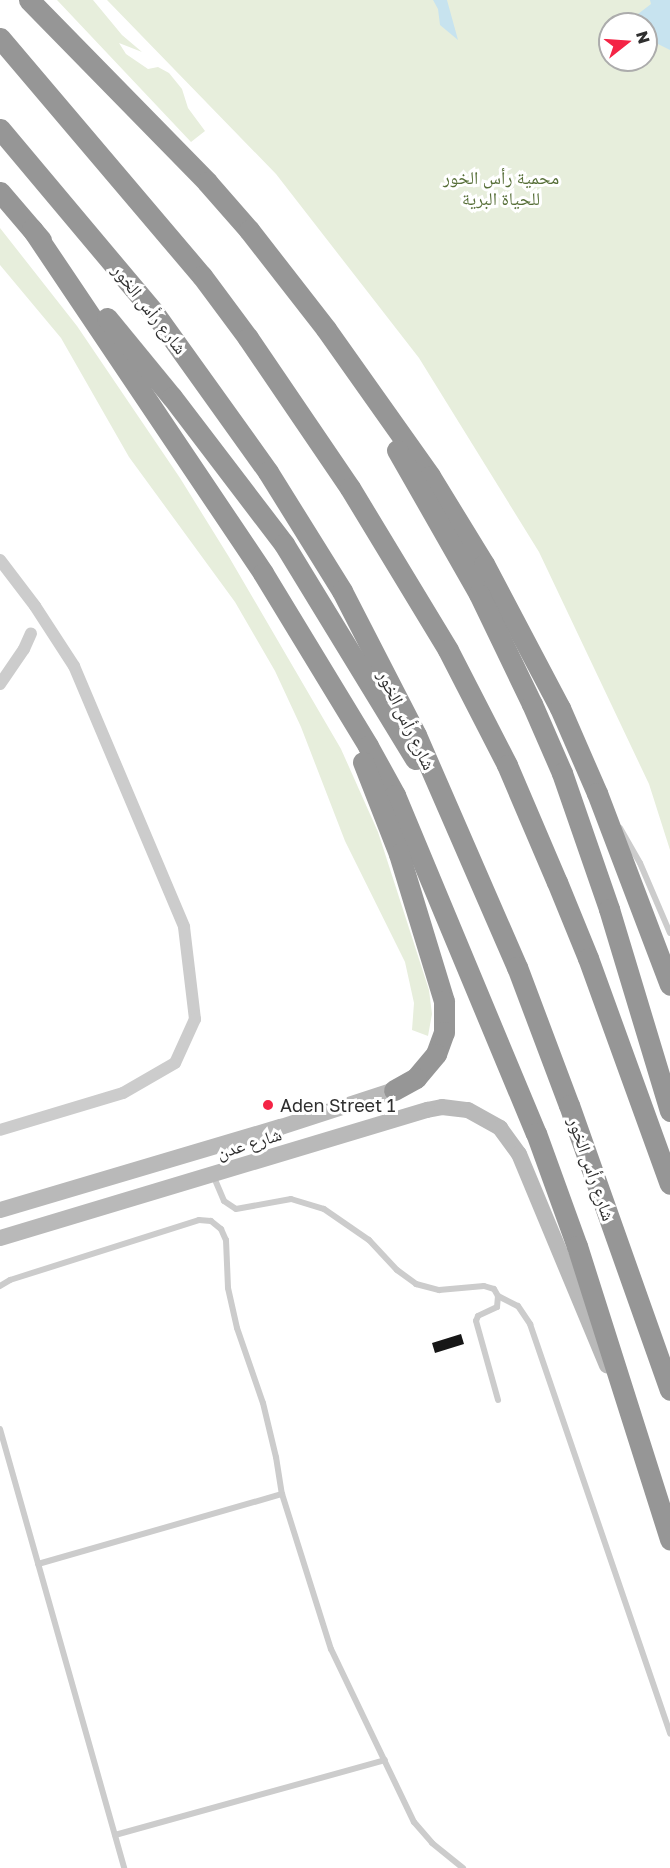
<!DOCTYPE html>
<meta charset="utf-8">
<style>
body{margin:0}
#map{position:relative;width:670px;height:1868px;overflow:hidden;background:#fff;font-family:"Golos Text","Noto Naskh Arabic",sans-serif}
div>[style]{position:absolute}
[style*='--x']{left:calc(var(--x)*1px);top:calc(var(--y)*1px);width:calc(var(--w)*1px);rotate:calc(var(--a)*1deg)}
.green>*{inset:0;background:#e7eedc}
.water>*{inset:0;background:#c7e3ef}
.building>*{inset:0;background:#161616}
.lane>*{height:6px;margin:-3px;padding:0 3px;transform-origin:3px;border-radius:3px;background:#ccc}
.street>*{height:12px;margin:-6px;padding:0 6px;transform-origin:6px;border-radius:6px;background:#ccc}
.secondary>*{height:16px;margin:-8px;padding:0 8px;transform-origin:8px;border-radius:8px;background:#b9b9b9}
.highway>*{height:21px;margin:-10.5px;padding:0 10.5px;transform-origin:10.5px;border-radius:10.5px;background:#969696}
.dots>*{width:16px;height:16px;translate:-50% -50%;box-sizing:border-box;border:3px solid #fff;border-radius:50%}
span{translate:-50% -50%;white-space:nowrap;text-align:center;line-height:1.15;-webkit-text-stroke:6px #fff;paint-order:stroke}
.park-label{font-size:18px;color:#576f38}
.street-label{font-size:18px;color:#2f2f2f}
.poi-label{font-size:18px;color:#2f2f2f}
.left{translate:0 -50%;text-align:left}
.north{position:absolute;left:598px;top:12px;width:60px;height:60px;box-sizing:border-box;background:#fff;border:2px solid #acacac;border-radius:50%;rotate:73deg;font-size:16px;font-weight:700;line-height:24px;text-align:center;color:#2f2f2f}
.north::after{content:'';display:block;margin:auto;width:21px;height:27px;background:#f42445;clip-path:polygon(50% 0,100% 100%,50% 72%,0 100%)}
</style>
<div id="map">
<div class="green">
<div style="clip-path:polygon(57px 0,93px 0,122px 35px,142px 52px,119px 43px,126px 54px,148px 69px,158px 67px,169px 73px,182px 89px,188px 108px,205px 131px,191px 142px)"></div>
<div style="clip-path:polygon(evenodd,107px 0,670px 0,670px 850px,649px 784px,539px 552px,419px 358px,276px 174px,107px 0,610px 24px,646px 24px,646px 60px,610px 60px,610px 24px)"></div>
<div style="clip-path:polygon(0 228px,77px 326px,180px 478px,229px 557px,341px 749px,378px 832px,429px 990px,432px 1014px,428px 1036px,412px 1030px,414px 1003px,405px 962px,345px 841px,301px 727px,275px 671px,235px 602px,129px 457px,61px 338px,0 265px)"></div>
</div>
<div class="water">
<div style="clip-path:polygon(433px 0,447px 0,458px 40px,440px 25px,438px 9px)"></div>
<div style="clip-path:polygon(650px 0,670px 0,670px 50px,646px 38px,646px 24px,638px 24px,638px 14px,651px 4px)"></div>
</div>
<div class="building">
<div style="clip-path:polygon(461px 1334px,464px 1344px,435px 1353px,432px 1343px)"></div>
</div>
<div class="lane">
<div style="--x:620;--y:828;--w:40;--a:60.3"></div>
<div style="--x:640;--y:863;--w:76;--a:66.8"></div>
<div style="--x:213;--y:1175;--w:28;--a:67"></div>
<div style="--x:224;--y:1201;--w:14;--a:34"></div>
<div style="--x:236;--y:1209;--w:56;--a:-10.3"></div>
<div style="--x:291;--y:1199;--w:34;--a:17"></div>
<div style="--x:324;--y:1209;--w:55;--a:34.6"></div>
<div style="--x:369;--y:1240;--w:41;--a:47"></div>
<div style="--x:397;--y:1270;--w:24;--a:36"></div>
<div style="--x:416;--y:1284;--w:24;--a:15"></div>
<div style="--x:439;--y:1290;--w:45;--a:-5.1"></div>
<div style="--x:484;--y:1286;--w:10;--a:17"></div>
<div style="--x:494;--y:1289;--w:8;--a:60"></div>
<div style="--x:498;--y:1296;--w:11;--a:95"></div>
<div style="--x:497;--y:1307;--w:21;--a:155"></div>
<div style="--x:478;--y:1316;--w:5;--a:112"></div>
<div style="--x:476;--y:1321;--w:82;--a:74.4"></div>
<div style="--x:0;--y:1286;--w:12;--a:-31"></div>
<div style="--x:10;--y:1280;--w:198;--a:-17.6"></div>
<div style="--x:199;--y:1220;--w:12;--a:5"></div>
<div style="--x:211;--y:1221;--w:13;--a:39"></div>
<div style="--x:221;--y:1229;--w:12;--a:66"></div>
<div style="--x:226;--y:1240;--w:48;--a:87.6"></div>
<div style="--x:228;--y:1288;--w:41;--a:77.3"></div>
<div style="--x:237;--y:1328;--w:79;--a:70.9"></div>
<div style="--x:263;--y:1403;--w:56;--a:76.5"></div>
<div style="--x:276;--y:1457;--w:37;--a:81"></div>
<div style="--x:282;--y:1494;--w:163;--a:72.5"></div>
<div style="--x:331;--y:1649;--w:192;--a:64.4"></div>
<div style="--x:414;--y:1822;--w:28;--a:49"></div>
<div style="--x:432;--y:1843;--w:40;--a:39"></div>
<div style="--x:498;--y:1296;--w:22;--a:27"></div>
<div style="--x:518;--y:1306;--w:22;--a:56"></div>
<div style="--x:530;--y:1324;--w:433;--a:71.1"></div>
<div style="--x:0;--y:1429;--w:456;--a:74.2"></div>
<div style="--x:38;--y:1564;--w:254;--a:-16"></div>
<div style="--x:115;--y:1835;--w:280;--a:-15.5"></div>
</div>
<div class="street">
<div style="--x:0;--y:560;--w:58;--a:52.7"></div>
<div style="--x:35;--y:606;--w:72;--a:57"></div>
<div style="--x:74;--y:666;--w:283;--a:67.1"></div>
<div style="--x:184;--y:927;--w:93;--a:83.2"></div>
<div style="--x:195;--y:1019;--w:48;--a:114.4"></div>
<div style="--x:175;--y:1063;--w:60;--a:150"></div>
<div style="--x:123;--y:1093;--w:128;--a:163.3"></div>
<div style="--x:0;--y:684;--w:42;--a:-55.6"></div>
<div style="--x:24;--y:649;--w:17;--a:-66"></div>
</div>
<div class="secondary">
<div style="--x:0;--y:1210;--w:293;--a:-16.5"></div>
<div style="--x:281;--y:1127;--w:119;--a:-18.1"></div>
<div style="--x:0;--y:1238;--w:446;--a:-16.7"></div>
<div style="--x:427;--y:1110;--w:15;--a:-11"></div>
<div style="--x:442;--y:1107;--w:26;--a:7"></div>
<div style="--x:468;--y:1110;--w:37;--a:29"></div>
<div style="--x:500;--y:1128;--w:32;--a:54"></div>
<div style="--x:519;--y:1154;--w:229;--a:67.4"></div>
</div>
<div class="highway">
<div style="--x:29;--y:0;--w:255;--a:45.6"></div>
<div style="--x:207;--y:182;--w:64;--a:48.8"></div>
<div style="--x:249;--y:230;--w:125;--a:52.1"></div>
<div style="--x:326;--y:329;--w:180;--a:54.7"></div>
<div style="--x:430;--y:476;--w:103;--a:58.5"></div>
<div style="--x:484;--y:564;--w:163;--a:62.2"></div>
<div style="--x:560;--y:708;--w:93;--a:66.5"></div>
<div style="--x:597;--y:793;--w:205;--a:69.2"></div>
<div style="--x:0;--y:38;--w:312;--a:49.7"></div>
<div style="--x:202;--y:276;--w:77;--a:53.4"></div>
<div style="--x:248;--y:338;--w:181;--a:55.8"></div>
<div style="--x:350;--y:488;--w:189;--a:58.8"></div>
<div style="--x:448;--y:650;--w:129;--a:62.8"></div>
<div style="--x:507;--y:765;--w:127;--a:66.9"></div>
<div style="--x:557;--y:882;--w:82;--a:67.8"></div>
<div style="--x:588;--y:958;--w:240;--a:70.1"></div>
<div style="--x:0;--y:129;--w:241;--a:50"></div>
<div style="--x:155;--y:314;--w:194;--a:54.4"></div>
<div style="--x:268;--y:472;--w:140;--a:58.1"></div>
<div style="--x:342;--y:591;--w:162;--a:62.8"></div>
<div style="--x:416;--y:735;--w:253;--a:66.5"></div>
<div style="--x:517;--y:967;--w:147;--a:69.4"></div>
<div style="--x:569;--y:1105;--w:302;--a:70.5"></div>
<div style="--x:0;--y:192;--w:63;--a:49.5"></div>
<div style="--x:32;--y:229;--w:414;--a:56.1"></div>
<div style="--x:263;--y:573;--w:202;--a:58.7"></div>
<div style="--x:368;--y:746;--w:56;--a:61.1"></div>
<div style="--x:395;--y:795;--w:366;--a:67.4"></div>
<div style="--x:536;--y:1133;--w:120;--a:70.1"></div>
<div style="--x:577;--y:1246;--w:308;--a:72.4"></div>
<div style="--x:107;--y:318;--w:102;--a:50.6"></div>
<div style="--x:172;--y:397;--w:185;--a:52.7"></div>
<div style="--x:284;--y:544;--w:252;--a:58.6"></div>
<div style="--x:397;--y:450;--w:166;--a:60.3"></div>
<div style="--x:479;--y:594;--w:122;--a:64.3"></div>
<div style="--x:532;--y:704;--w:75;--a:66.5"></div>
<div style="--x:562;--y:773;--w:144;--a:70.9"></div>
<div style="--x:609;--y:909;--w:211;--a:73.2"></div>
<div style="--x:363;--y:762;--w:99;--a:68.6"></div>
<div style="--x:399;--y:854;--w:154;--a:73"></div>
<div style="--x:444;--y:1001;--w:31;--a:90"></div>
<div style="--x:444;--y:1032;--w:23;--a:110"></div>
<div style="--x:436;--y:1054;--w:31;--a:130"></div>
<div style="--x:416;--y:1078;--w:25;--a:151"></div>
</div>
<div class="dots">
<div style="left:268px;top:1105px;background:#f42445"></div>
</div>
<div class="park-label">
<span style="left:501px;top:188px">محمية رأس الخور<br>للحياة البرية</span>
</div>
<div class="street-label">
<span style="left:150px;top:309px;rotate:52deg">شارع رأس الخور</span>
<span style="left:407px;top:720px;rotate:64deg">شارع رأس الخور</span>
<span style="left:249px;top:1143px;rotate:-17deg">شارع عدن</span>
<span style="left:592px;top:1169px;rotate:71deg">شارع رأس الخور</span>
</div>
<div class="poi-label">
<span class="left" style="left:280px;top:1105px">Aden Street 1</span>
</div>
<div class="north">N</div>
</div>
